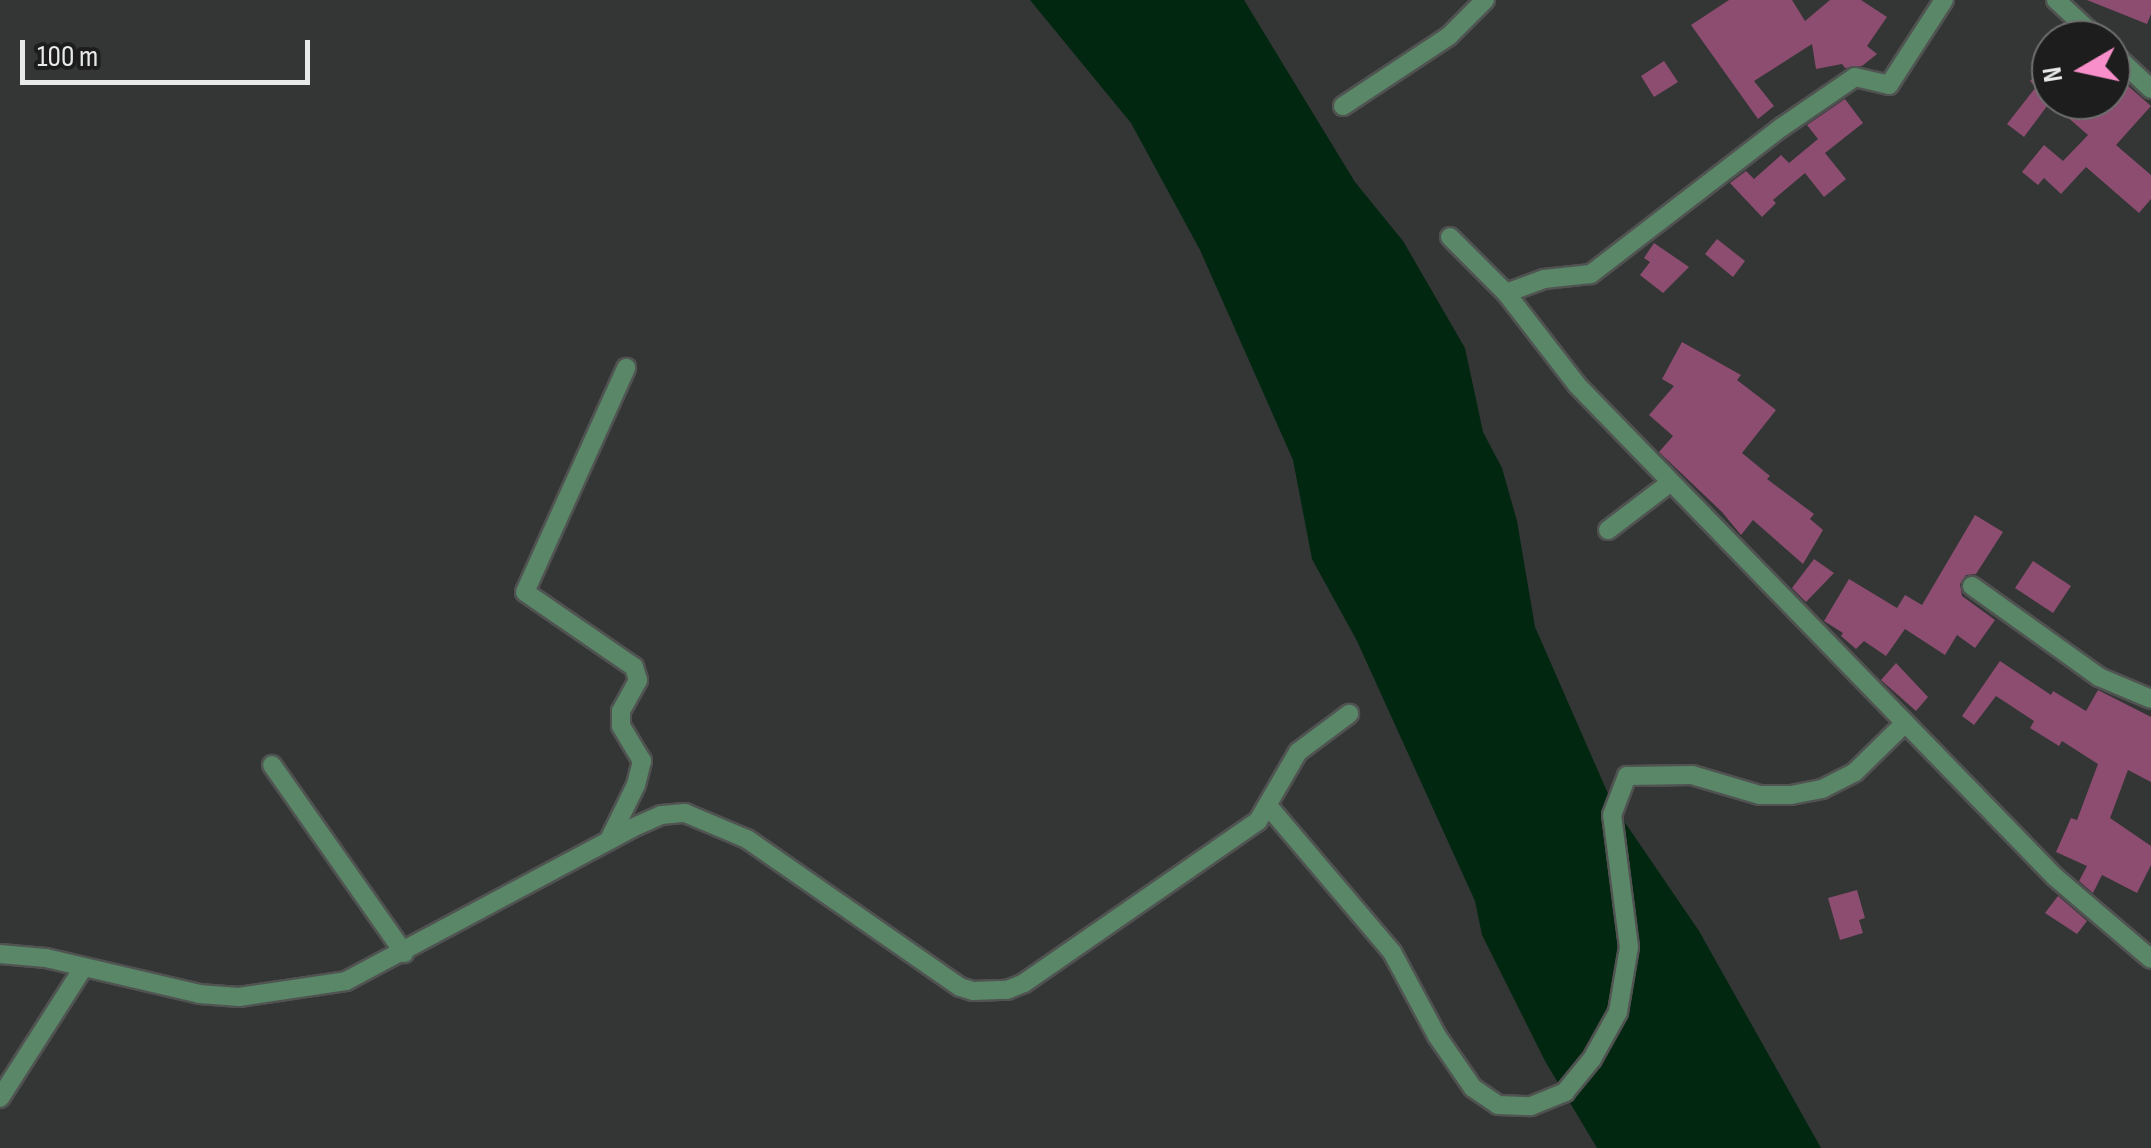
<!DOCTYPE html>
<style>
body{margin:0}
#map{position:relative;width:2151px;height:1148px;overflow:hidden;background:#333634;font-family:"Sofia Sans Condensed",sans-serif}
div>[style]{position:absolute}
[style*='--x']{left:calc(var(--x)*1px);top:calc(var(--y)*1px);width:calc(var(--w)*1px);rotate:calc(var(--a)*1deg)}
.water>*{inset:0;background:#022711}
.building>*{inset:0;background:#8c4d70}
.roads{filter:drop-shadow(2px 0 #505351) drop-shadow(-2px 0 #505351) drop-shadow(0 2px #505351) drop-shadow(0 -2px #505351)}
.minor>*{height:18px;margin:-9px;padding:0 9px;transform-origin:9px;border-radius:9px;background:#598767}
span{translate:-50% -50%;white-space:nowrap;text-align:center;line-height:1.15;-webkit-text-stroke:9px #1c1d1c;paint-order:stroke}
.north{position:absolute;left:2031px;top:20px;width:100px;height:100px;box-sizing:border-box;background:#1c1d1c;border:2px solid #6e6f6e;border-radius:50%;rotate:261deg;font-size:28px;font-weight:700;line-height:40px;text-align:center;color:#e8eae9}
.north::after{content:'';display:block;margin:auto;width:35px;height:45px;background:#f98fca;clip-path:polygon(50% 0,100% 100%,50% 72%,0 100%)}
.scale{position:absolute;left:20px;top:40px;width:290px;height:45px;box-sizing:border-box;border:5px solid #e8eae9;border-top:0;padding-left:12px;font-size:30px;line-height:35px;white-space:nowrap;color:#e8eae9;-webkit-text-stroke:8px #1c1d1c;paint-order:stroke}
</style>
<div id="map">
<div class="water">
<div style="clip-path:polygon(1030px 0,1244px 0,1355px 182px,1403px 241px,1465px 348px,1483px 432px,1502px 468px,1517px 521px,1535px 627px,1613px 805px,1699px 931px,1821px 1148px,1597px 1148px,1545px 1061px,1482px 935px,1475px 901px,1357px 641px,1312px 559px,1293px 460px,1200px 250px,1131px 123px)"></div>
</div>
<div class="building">
<div style="clip-path:polygon(1729px 0,1792px 0,1805px 21px,1830px 0,1861px 0,1887px 17px,1867px 46px,1877px 54px,1862px 66px,1845px 68px,1842px 64px,1816px 69px,1812px 44px,1754px 81px,1774px 106px,1758px 119px,1691px 25px)"></div>
<div style="clip-path:polygon(2087px 0,2151px 0,2151px 14px,2147px 24px)"></div>
<div style="clip-path:polygon(2051px 60px,2051px 100px,2111px 100px,2111px 71px,2151px 106px,2116px 145px,2151px 175px,2151px 199px,2139px 213px,2086px 167px,2061px 194px,2044px 178px,2038px 185px,2022px 172px,2044px 145px,2063px 161px,2088px 135px,2050px 102px,2024px 137px,2007px 124px,2036px 87px,2030px 81px)"></div>
<div style="clip-path:polygon(1664px 61px,1678px 82px,1654px 97px,1641px 76px)"></div>
<div style="clip-path:polygon(1845px 99px,1863px 123px,1825px 153px,1846px 179px,1824px 197px,1805px 173px,1773px 200px,1776px 203px,1762px 217px,1730px 183px,1746px 171px,1754px 179px,1781px 155px,1789px 163px,1818px 139px,1807px 125px)"></div>
<div style="clip-path:polygon(1717px 239px,1745px 261px,1733px 277px,1705px 254px)"></div>
<div style="clip-path:polygon(1654px 243px,1689px 267px,1663px 293px,1640px 275px,1650px 262px,1644px 258px)"></div>
<div style="clip-path:polygon(1682px 342px,1741px 375px,1737px 380px,1776px 410px,1742px 453px,1770px 476px,1767px 479px,1814px 514px,1810px 519px,1823px 530px,1803px 564px,1753px 520px,1741px 535px,1722px 512px,1659px 452px,1673px 436px,1649px 415px,1674px 386px,1662px 379px)"></div>
<div style="clip-path:polygon(1975px 515px,2003px 532px,1976px 574px,1966px 575px,1960px 584px,1962px 596px,1995px 620px,1975px 648px,1957px 635px,1945px 655px,1905px 629px,1886px 656px,1864px 641px,1856px 649px,1841px 636px,1843px 633px,1824px 621px,1849px 579px,1897px 608px,1905px 595px,1922px 605px)"></div>
<div style="clip-path:polygon(1814px 559px,1834px 573px,1806px 602px,1792px 588px)"></div>
<div style="clip-path:polygon(2033px 561px,2071px 586px,2053px 613px,2015px 588px)"></div>
<div style="clip-path:polygon(2000px 661px,2051px 695px,2053px 691px,2086px 711px,2098px 690px,2151px 717px,2151px 782px,2128px 770px,2110px 818px,2151px 846px,2151px 865px,2137px 893px,2102px 875px,2093px 893px,2079px 881px,2087px 866px,2056px 852px,2071px 818px,2077px 820px,2098px 764px,2062px 741px,2059px 746px,2030px 728px,2034px 721px,1996px 696px,1974px 725px,1962px 716px)"></div>
<div style="clip-path:polygon(1896px 663px,1928px 697px,1916px 711px,1881px 680px)"></div>
<div style="clip-path:polygon(1857px 890px,1865px 918px,1859px 920px,1863px 933px,1840px 940px,1828px 898px)"></div>
<div style="clip-path:polygon(2058px 896px,2087px 921px,2077px 934px,2045px 913px)"></div>
</div>
<div class="roads">
<div class="minor">
<div style="--x:2056;--y:0;--w:59;--a:42.9"></div>
<div style="--x:2111;--y:51;--w:55;--a:43.5"></div>
<div style="--x:1343;--y:106;--w:127;--a:-33.4"></div>
<div style="--x:1449;--y:36;--w:51;--a:-45"></div>
<div style="--x:1450;--y:237;--w:79;--a:45"></div>
<div style="--x:1506;--y:293;--w:116;--a:52.3"></div>
<div style="--x:1577;--y:385;--w:686;--a:45.83"></div>
<div style="--x:2055;--y:877;--w:126;--a:40.5"></div>
<div style="--x:1506;--y:293;--w:40;--a:-20.2"></div>
<div style="--x:1544;--y:279;--w:47;--a:-6.1"></div>
<div style="--x:1591;--y:274;--w:241;--a:-37.6"></div>
<div style="--x:1782;--y:127;--w:88;--a:-34.4"></div>
<div style="--x:1855;--y:77;--w:35;--a:13"></div>
<div style="--x:1889;--y:85;--w:101;--a:-57.1"></div>
<div style="--x:1608;--y:530;--w:79;--a:-37.3"></div>
<div style="--x:1972;--y:586;--w:156;--a:35.6"></div>
<div style="--x:2099;--y:677;--w:56;--a:22.9"></div>
<div style="--x:272;--y:765;--w:230;--a:54.9"></div>
<div style="--x:1269;--y:807;--w:190;--a:49.7"></div>
<div style="--x:1392;--y:952;--w:95;--a:61.8"></div>
<div style="--x:1437;--y:1036;--w:63;--a:55.3"></div>
<div style="--x:1473;--y:1088;--w:30;--a:34"></div>
<div style="--x:1498;--y:1105;--w:33;--a:2"></div>
<div style="--x:1531;--y:1106;--w:37;--a:-22"></div>
<div style="--x:1565;--y:1092;--w:43;--a:-50.7"></div>
<div style="--x:1592;--y:1059;--w:54;--a:-61"></div>
<div style="--x:1618;--y:1012;--w:66;--a:-80.4"></div>
<div style="--x:1629;--y:947;--w:133;--a:-97.3"></div>
<div style="--x:1612;--y:815;--w:42;--a:-69"></div>
<div style="--x:1627;--y:776;--w:65;--a:-0.9"></div>
<div style="--x:1692;--y:775;--w:71;--a:16.4"></div>
<div style="--x:1760;--y:795;--w:31;--a:0"></div>
<div style="--x:1791;--y:795;--w:32;--a:-11"></div>
<div style="--x:1822;--y:789;--w:37;--a:-27"></div>
<div style="--x:1855;--y:772;--w:70;--a:-44.4"></div>
<div style="--x:609;--y:840;--w:61;--a:-63.9"></div>
<div style="--x:636;--y:785;--w:25;--a:-76"></div>
<div style="--x:642;--y:761;--w:41;--a:-121"></div>
<div style="--x:621;--y:726;--w:15;--a:-90"></div>
<div style="--x:621;--y:711;--w:35;--a:-61"></div>
<div style="--x:638;--y:680;--w:14;--a:-107"></div>
<div style="--x:634;--y:667;--w:132;--a:-145.5"></div>
<div style="--x:525;--y:592;--w:246;--a:-65.7"></div>
<div style="--x:0;--y:954;--w:46;--a:5"></div>
<div style="--x:46;--y:958;--w:157;--a:13.2"></div>
<div style="--x:199;--y:994;--w:40;--a:4.3"></div>
<div style="--x:239;--y:997;--w:108;--a:-8.5"></div>
<div style="--x:346;--y:981;--w:324;--a:-28.1"></div>
<div style="--x:632;--y:828;--w:32;--a:-24"></div>
<div style="--x:661;--y:815;--w:24;--a:-5"></div>
<div style="--x:685;--y:813;--w:67;--a:22.8"></div>
<div style="--x:747;--y:839;--w:259;--a:34.8"></div>
<div style="--x:960;--y:987;--w:14;--a:17"></div>
<div style="--x:973;--y:991;--w:34;--a:-2"></div>
<div style="--x:1007;--y:990;--w:18;--a:-22"></div>
<div style="--x:1024;--y:983;--w:285;--a:-34.7"></div>
<div style="--x:1258;--y:821;--w:80;--a:-59.9"></div>
<div style="--x:1298;--y:752;--w:64;--a:-36.7"></div>
<div style="--x:0;--y:1098;--w:154;--a:-57.4"></div>
</div>
</div>
<div class="north">N</div>
<div class="scale">100 m</div>
</div>
